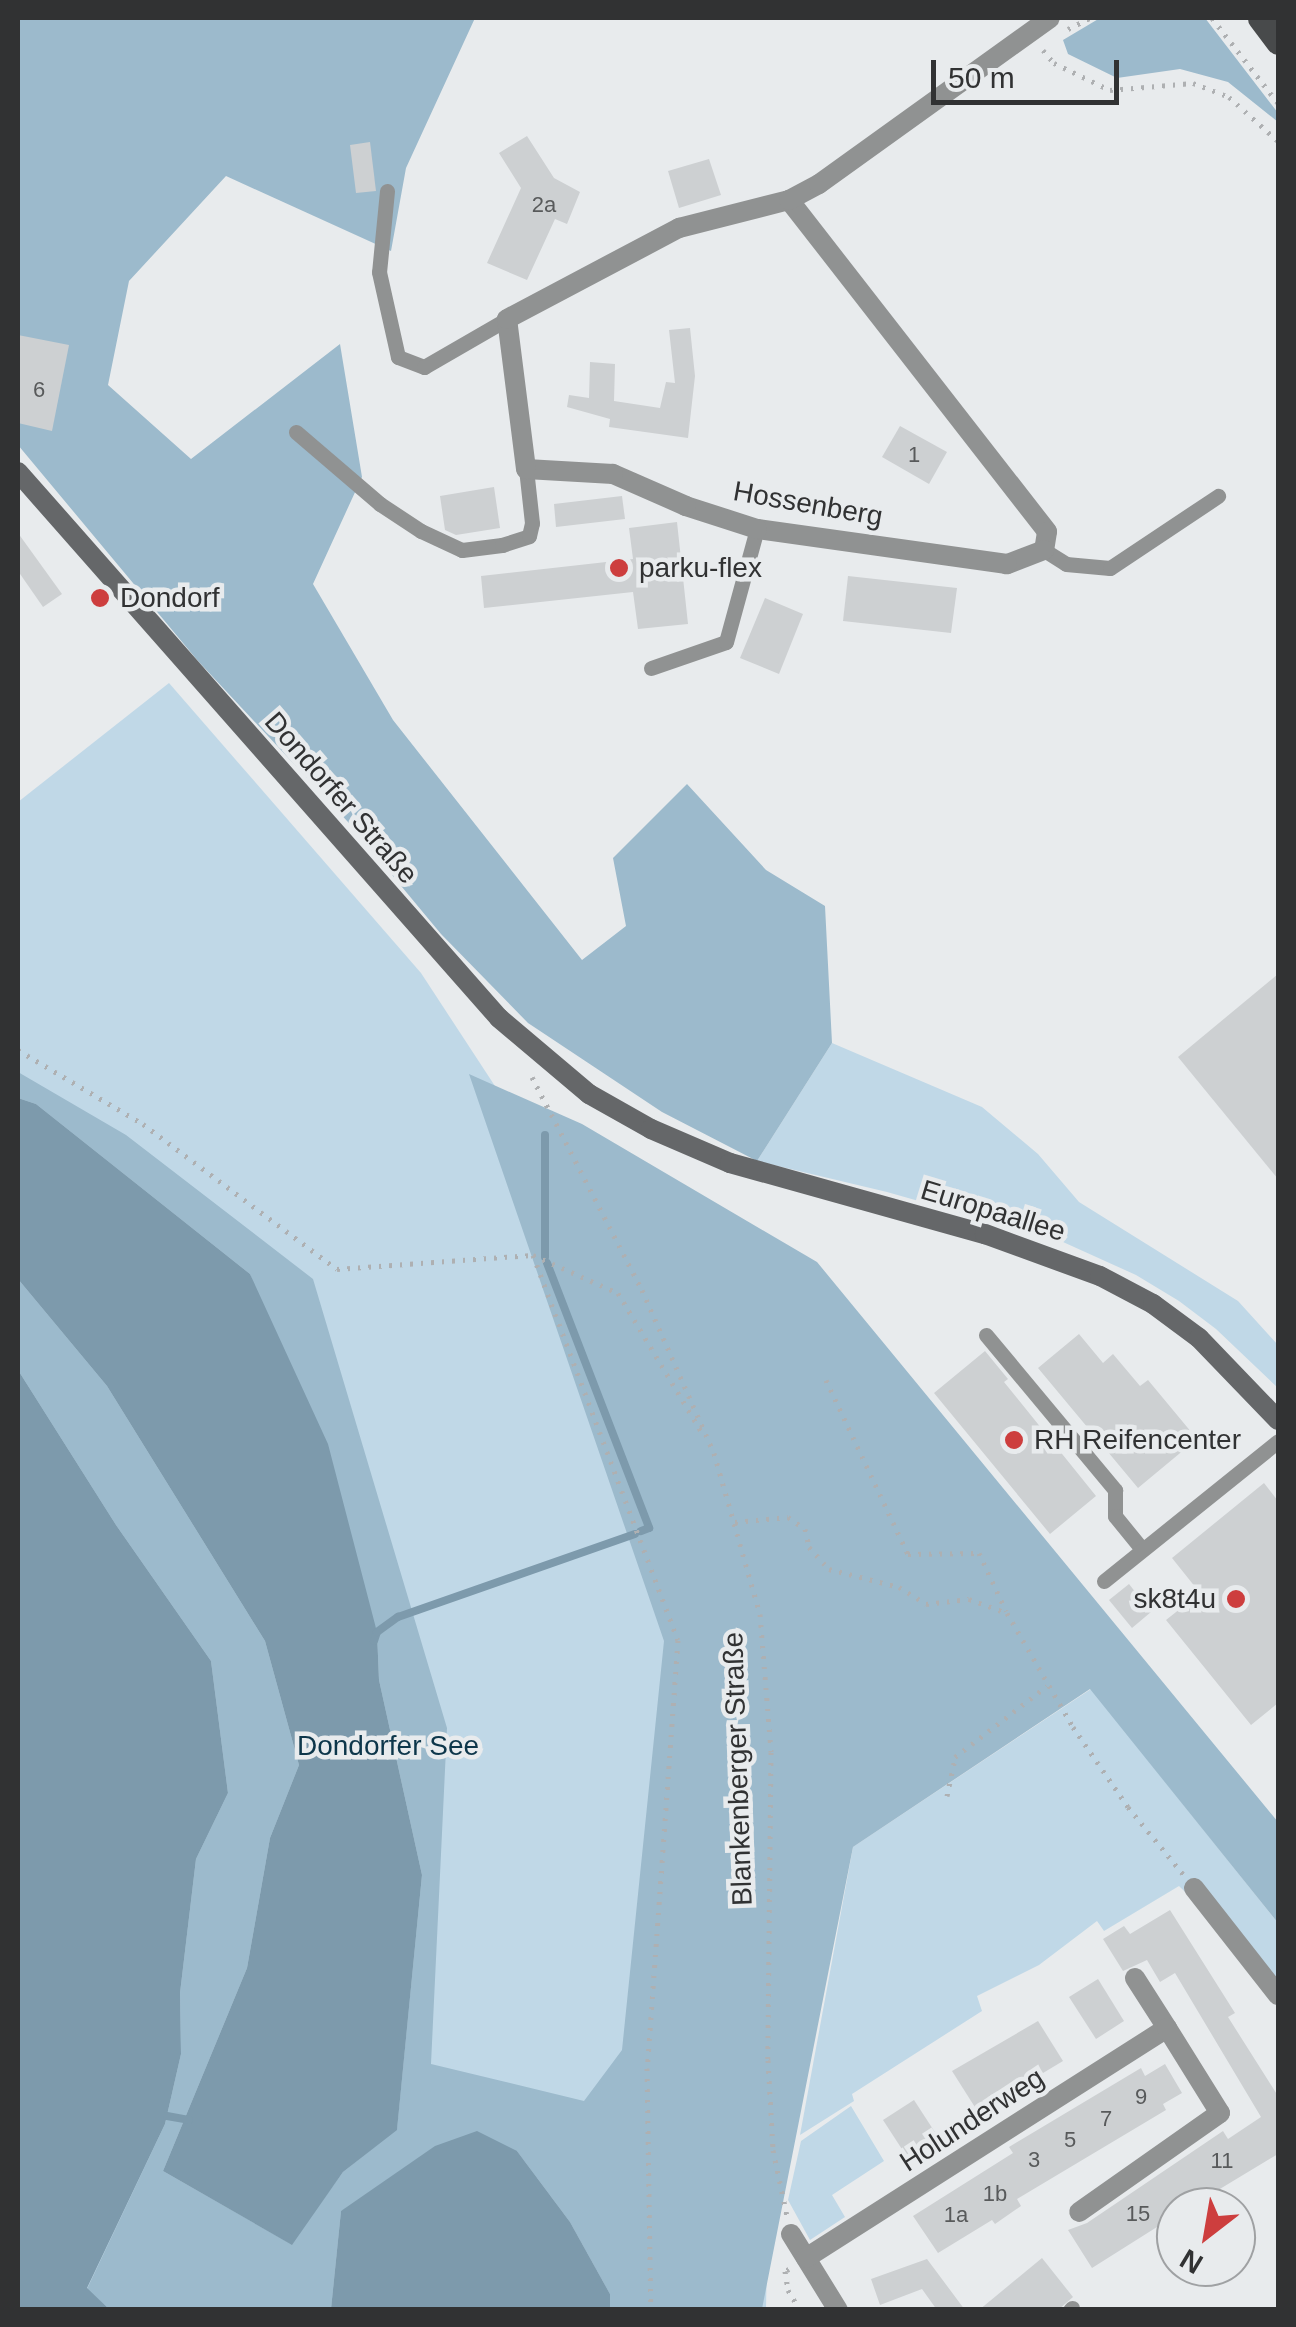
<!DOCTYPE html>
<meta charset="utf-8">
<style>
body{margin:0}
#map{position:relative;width:1296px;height:2327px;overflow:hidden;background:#e8ebed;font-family:Arial,sans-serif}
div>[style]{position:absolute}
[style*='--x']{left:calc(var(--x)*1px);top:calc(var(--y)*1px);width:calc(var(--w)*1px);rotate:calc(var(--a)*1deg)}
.green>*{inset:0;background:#c0d8e7}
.forest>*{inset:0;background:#9cbacc}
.water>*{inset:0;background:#7d9aac}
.stream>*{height:8px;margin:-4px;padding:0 4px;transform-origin:4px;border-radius:4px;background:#7d9aac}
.building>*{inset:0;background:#cdd0d2}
.path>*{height:5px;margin-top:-2.5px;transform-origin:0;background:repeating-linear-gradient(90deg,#aeb0b2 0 2.5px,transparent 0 10.5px)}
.service>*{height:15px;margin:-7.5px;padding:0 7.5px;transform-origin:7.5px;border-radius:7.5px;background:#909292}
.minor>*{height:20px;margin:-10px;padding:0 10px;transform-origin:10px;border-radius:10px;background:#909292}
.secondary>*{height:20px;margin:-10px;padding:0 10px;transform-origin:10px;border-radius:10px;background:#656769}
.primary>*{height:25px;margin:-12.5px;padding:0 12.5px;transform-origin:12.5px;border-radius:12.5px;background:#484a4b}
.dots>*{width:28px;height:28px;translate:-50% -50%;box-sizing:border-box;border:5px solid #e8ebed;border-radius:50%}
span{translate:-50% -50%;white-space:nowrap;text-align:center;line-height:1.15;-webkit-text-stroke:9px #e8ebed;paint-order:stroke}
.number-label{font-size:22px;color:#585a5b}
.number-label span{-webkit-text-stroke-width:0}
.street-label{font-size:28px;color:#313233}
.poi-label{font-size:28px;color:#313233}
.left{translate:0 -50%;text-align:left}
.right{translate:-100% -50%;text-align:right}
.park-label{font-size:28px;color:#0d364a}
.frame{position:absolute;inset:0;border:20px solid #313233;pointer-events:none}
.north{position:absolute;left:1156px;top:2187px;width:100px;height:100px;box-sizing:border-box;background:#e8ebed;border:2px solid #9fa1a3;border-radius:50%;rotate:211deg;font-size:28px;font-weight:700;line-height:40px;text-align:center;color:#313233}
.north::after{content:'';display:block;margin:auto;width:35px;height:45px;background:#cd3e3e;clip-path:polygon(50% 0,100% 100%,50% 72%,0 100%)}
.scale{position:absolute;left:931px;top:60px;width:188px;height:45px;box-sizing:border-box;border:5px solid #313233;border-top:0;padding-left:12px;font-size:30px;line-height:35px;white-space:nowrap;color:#313233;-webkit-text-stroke:8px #e8ebed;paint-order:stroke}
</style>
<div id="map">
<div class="green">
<div style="clip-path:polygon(169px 683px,421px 973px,591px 1233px,768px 2200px,766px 2309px,18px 2310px,18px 802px)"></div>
<div style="clip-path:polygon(832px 1043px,982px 1107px,1038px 1154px,1079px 1202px,1238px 1301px,1278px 1345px,1278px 1388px,1216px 1329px,1179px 1301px,1136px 1275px,1063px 1242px,887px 1192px,757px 1161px)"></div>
<div style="clip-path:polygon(1091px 1689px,1278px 1923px,1278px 1982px,1179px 1886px,1104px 1931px,1097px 1921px,1039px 1965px,977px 1996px,982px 2011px,852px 2094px,854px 2101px,800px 2135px,853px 1847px)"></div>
<div style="clip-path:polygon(851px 2106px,884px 2161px,832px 2195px,845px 2217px,810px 2240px,788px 2200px,801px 2141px)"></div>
</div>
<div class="forest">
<div style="clip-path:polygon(18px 18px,475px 18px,406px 168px,391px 251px,226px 176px,129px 281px,108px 385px,191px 459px,340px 344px,362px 477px,313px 584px,393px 720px,582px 960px,626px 926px,613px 858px,687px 784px,766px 870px,825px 906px,832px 1043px,757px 1161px,662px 1112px,528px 1023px,441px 934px,348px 822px,198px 661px,18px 445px)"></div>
<div style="clip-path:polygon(1100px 18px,1205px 18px,1278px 113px,1278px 122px,1228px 82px,1180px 69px,1117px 78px,1068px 54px,1063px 40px)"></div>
<div style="clip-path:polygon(18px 1072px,126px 1135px,313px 1279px,447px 1728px,431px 2064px,584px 2101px,622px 2050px,664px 1641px,469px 1074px,582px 1124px,817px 1262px,1278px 1822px,1278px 1923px,1090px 1689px,853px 1847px,762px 2309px,610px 2309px,610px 2294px,570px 2222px,517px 2151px,341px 2211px,331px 2309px,109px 2309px,87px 2289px,165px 2124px,181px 2054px,180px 1993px,196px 1859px,228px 1793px,211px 1661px,116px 1525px,18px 1370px,18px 1279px,107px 1386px,265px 1641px,299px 1765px,270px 1838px,247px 1968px,163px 2171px,291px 2244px,343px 2172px,397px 2129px,422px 1875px,379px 1680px,377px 1632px,250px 1274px,36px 1104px,18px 1098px)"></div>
</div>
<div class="water">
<div style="clip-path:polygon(18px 1098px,36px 1104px,250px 1274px,328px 1444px,377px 1632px,379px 1680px,422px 1875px,397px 2130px,343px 2172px,292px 2245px,163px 2171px,247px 1968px,270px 1838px,299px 1765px,265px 1641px,107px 1386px,18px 1279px)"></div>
<div style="clip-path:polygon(18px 1370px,116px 1525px,211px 1661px,228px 1793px,196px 1859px,180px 1993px,181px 2054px,165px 2124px,87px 2288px,109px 2309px,18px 2309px)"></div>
<div style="clip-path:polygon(477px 2131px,517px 2151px,570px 2222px,610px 2294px,610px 2309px,331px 2309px,341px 2211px,435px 2146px)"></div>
</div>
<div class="stream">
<div style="--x:545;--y:1135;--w:122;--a:90"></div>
<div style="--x:547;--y:1263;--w:284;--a:68.9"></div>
<div style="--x:649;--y:1528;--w:9;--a:159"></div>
<div style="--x:374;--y:1641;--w:9;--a:-72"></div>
<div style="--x:377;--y:1632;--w:26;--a:-36"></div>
<div style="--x:398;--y:1617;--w:251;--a:-19.3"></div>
<div style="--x:167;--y:2116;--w:22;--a:10"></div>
</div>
<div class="building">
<div style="clip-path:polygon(527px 136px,554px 178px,580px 192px,567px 224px,555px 219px,527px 280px,487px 263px,521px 188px,499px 153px)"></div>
<div style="clip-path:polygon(370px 142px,376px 191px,356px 193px,350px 145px)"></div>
<div style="clip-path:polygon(709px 159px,721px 195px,679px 208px,668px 171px)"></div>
<div style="clip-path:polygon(690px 328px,695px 376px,688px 438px,609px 427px,610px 419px,567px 407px,569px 395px,589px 398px,590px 362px,615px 364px,614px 401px,660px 408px,666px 382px,675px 383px,669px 330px)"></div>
<div style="clip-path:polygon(18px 335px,69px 345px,52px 431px,18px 423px)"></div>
<div style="clip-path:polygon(900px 426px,947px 452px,929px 484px,882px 457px)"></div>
<div style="clip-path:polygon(494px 487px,500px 528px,456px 535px,445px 530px,440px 496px)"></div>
<div style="clip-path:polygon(622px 496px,625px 519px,556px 527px,554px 504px)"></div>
<div style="clip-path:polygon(677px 522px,688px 624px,638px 629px,633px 592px,484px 608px,481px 576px,633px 559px,629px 528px)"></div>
<div style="clip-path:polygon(18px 533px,62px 594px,43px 607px,18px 571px)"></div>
<div style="clip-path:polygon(848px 576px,957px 588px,951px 633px,843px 621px)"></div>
<div style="clip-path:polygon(765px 598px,803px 614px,779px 674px,740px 658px)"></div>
<div style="clip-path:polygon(1278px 974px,1278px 1179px,1178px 1057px)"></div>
<div style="clip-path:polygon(1079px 1334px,1103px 1363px,1113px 1354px,1140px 1386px,1148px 1380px,1197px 1439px,1138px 1488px,1038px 1368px)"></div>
<div style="clip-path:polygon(985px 1351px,1008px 1379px,1004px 1382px,1096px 1496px,1050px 1534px,934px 1393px)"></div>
<div style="clip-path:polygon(1264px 1483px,1278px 1501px,1278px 1703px,1251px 1725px,1166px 1620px,1200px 1593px,1172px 1558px)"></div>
<div style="clip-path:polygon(1129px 1584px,1151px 1612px,1132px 1628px,1109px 1600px)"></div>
<div style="clip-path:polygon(1170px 1910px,1235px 2013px,1228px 2017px,1278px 2096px,1278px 2154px,1190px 2207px,1176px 2207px,1176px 2215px,1092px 2268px,1068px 2230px,1087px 2223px,1223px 2131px,1228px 2139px,1261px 2117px,1175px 1973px,1160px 1982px,1147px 1960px,1123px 1971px,1103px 1939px,1124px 1926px,1130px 1934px)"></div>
<div style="clip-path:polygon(1098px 1979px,1124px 2021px,1096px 2039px,1069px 1997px)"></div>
<div style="clip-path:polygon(1038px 2021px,1063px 2061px,978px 2112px,952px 2071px)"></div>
<div style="clip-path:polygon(1165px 2064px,1182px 2093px,1163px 2104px,1166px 2110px,1017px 2199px,1021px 2206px,995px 2224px,992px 2220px,938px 2253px,913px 2216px,1013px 2153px,1009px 2147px,1034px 2132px,1141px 2068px,1145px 2076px)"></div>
<div style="clip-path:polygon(914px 2100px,940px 2140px,909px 2160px,883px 2120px)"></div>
<div style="clip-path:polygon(1042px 2258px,1073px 2297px,1058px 2310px,979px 2310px)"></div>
<div style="clip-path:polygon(927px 2259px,965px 2310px,937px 2310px,922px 2289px,880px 2305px,871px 2279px)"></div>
</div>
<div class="path">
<div style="--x:1212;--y:18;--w:108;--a:52.2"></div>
<div style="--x:1068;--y:29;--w:25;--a:-27"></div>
<div style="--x:1043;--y:50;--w:17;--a:50"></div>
<div style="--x:1054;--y:63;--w:62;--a:25.7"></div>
<div style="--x:1110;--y:90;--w:83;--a:-4.8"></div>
<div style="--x:1193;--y:83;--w:39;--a:21"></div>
<div style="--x:1229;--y:97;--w:66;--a:41.9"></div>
<div style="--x:18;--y:1050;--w:145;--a:30.6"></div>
<div style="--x:143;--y:1124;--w:242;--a:36.8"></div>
<div style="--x:337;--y:1269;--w:196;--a:-4.1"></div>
<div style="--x:533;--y:1255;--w:93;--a:24.1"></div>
<div style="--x:618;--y:1293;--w:163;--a:59"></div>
<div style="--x:532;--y:1077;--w:240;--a:62.7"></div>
<div style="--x:642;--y:1290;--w:178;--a:66.2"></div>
<div style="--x:714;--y:1453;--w:167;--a:74.1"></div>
<div style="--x:760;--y:1614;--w:138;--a:85.4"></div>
<div style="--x:771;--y:1752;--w:308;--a:90.6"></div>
<div style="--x:768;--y:2060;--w:90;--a:86.8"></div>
<div style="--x:773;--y:2150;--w:67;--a:78"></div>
<div style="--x:533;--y:1255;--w:411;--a:69.4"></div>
<div style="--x:678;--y:1640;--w:429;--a:94.1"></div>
<div style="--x:647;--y:2068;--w:242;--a:89.1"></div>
<div style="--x:826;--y:1380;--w:192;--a:64.8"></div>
<div style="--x:908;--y:1554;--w:71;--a:-0.8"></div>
<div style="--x:979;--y:1553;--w:64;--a:65"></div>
<div style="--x:735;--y:1522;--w:53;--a:-5.4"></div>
<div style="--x:788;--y:1517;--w:21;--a:35"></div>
<div style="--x:805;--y:1529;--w:18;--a:77"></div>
<div style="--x:809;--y:1547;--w:30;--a:48"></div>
<div style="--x:829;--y:1569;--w:72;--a:14.4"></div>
<div style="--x:899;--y:1587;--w:32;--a:32"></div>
<div style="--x:926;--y:1604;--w:43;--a:-6.6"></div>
<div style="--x:969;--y:1599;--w:40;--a:20.2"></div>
<div style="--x:1007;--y:1613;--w:132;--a:59.9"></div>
<div style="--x:1073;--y:1727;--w:97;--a:55.5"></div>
<div style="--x:1128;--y:1807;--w:87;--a:50.6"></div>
<div style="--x:947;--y:1796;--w:40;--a:-78"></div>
<div style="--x:955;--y:1757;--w:116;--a:-37.7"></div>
<div style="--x:789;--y:2269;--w:4;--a:153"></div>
<div style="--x:785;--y:2271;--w:19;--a:81"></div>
<div style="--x:788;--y:2290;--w:23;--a:59"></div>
</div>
<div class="service">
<div style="--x:387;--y:191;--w:81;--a:95.6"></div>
<div style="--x:379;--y:272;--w:87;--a:77.4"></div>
<div style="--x:398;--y:357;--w:28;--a:21"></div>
<div style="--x:424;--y:367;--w:96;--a:-30"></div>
<div style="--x:296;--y:432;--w:111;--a:40.6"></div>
<div style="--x:380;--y:504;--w:49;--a:33.4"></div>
<div style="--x:421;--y:531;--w:45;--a:24.9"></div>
<div style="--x:462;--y:550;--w:40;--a:-7.1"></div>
<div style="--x:502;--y:545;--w:28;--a:-18"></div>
<div style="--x:529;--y:536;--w:13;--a:-77"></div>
<div style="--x:532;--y:523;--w:54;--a:-96.3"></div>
<div style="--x:1044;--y:550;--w:26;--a:32"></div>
<div style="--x:1066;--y:564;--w:44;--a:5.2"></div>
<div style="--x:1110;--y:568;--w:130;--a:-33.7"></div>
<div style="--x:651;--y:668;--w:79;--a:-19.1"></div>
<div style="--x:726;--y:642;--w:117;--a:-74.7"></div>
<div style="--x:986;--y:1335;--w:202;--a:50.2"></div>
<div style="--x:1115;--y:1490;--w:26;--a:90"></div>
<div style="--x:1115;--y:1516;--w:41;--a:50.9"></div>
<div style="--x:1104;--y:1581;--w:223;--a:-38.8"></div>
<div style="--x:1070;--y:2310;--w:3;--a:-45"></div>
</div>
<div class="minor">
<div style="--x:789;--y:200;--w:420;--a:52.1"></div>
<div style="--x:1047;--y:532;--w:18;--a:99"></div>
<div style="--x:1044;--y:550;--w:40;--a:159"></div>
<div style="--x:1007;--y:564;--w:252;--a:-172"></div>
<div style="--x:757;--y:529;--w:75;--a:-162.1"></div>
<div style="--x:686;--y:506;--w:80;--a:-156.3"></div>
<div style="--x:613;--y:474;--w:87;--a:-176.7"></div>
<div style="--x:526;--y:469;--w:151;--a:-97.2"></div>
<div style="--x:507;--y:319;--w:195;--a:-27.9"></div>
<div style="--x:679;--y:228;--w:114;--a:-14.3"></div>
<div style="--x:789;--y:200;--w:34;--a:-28"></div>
<div style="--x:819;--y:184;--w:284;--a:-35.7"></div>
<div style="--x:1194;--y:1888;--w:136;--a:51.9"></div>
<div style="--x:1135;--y:1978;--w:59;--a:57.4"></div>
<div style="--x:791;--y:2234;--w:89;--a:58.3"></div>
<div style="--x:806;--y:2258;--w:428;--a:-32.5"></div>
<div style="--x:1167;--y:2028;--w:100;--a:58.1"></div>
<div style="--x:1220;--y:2113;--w:172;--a:144.9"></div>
</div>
<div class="secondary">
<div style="--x:18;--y:472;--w:728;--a:48.62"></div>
<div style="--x:499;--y:1018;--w:118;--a:40.2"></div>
<div style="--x:589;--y:1094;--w:71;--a:29.4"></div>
<div style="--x:651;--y:1129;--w:86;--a:23.3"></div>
<div style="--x:730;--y:1163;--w:265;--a:15.6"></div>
<div style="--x:985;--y:1234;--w:122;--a:20.1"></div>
<div style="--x:1100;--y:1276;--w:60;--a:27.8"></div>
<div style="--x:1153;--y:1304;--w:57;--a:36.5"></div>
<div style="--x:1199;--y:1338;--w:114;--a:46.1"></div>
</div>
<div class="primary">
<div style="--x:1260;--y:18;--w:30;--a:53"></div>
</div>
<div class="dots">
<div style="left:619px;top:568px;background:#cd3e3e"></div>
<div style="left:100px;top:598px;background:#cd3e3e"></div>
<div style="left:1014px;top:1440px;background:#cd3e3e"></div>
<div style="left:1236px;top:1599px;background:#cd3e3e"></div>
</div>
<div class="number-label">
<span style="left:544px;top:205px">2a</span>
<span style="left:39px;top:390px">6</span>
<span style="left:914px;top:455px">1</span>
<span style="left:1141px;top:2097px">9</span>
<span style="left:1106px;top:2119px">7</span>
<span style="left:1070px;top:2140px">5</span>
<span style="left:1034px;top:2160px">3</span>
<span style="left:1222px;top:2161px">11</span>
<span style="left:995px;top:2194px">1b</span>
<span style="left:1138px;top:2214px">15</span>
<span style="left:956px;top:2215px">1a</span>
</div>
<div class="street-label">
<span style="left:808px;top:504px;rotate:10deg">Hossenberg</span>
<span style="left:341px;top:798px;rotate:49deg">Dondorfer Straße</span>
<span style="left:993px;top:1211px;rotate:17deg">Europaallee</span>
<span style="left:738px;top:1769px;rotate:-92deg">Blankenberger Straße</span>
<span style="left:972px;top:2120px;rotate:-33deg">Holunderweg</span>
</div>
<div class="poi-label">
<span class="left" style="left:639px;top:568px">parku-flex</span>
<span class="left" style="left:120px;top:598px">Dondorf</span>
<span class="left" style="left:1034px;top:1440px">RH Reifencenter</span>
<span class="right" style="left:1216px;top:1599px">sk8t4u</span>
</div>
<div class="park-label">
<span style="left:388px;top:1746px">Dondorfer See</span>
</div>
<div class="frame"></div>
<div class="north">N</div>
<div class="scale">50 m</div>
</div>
